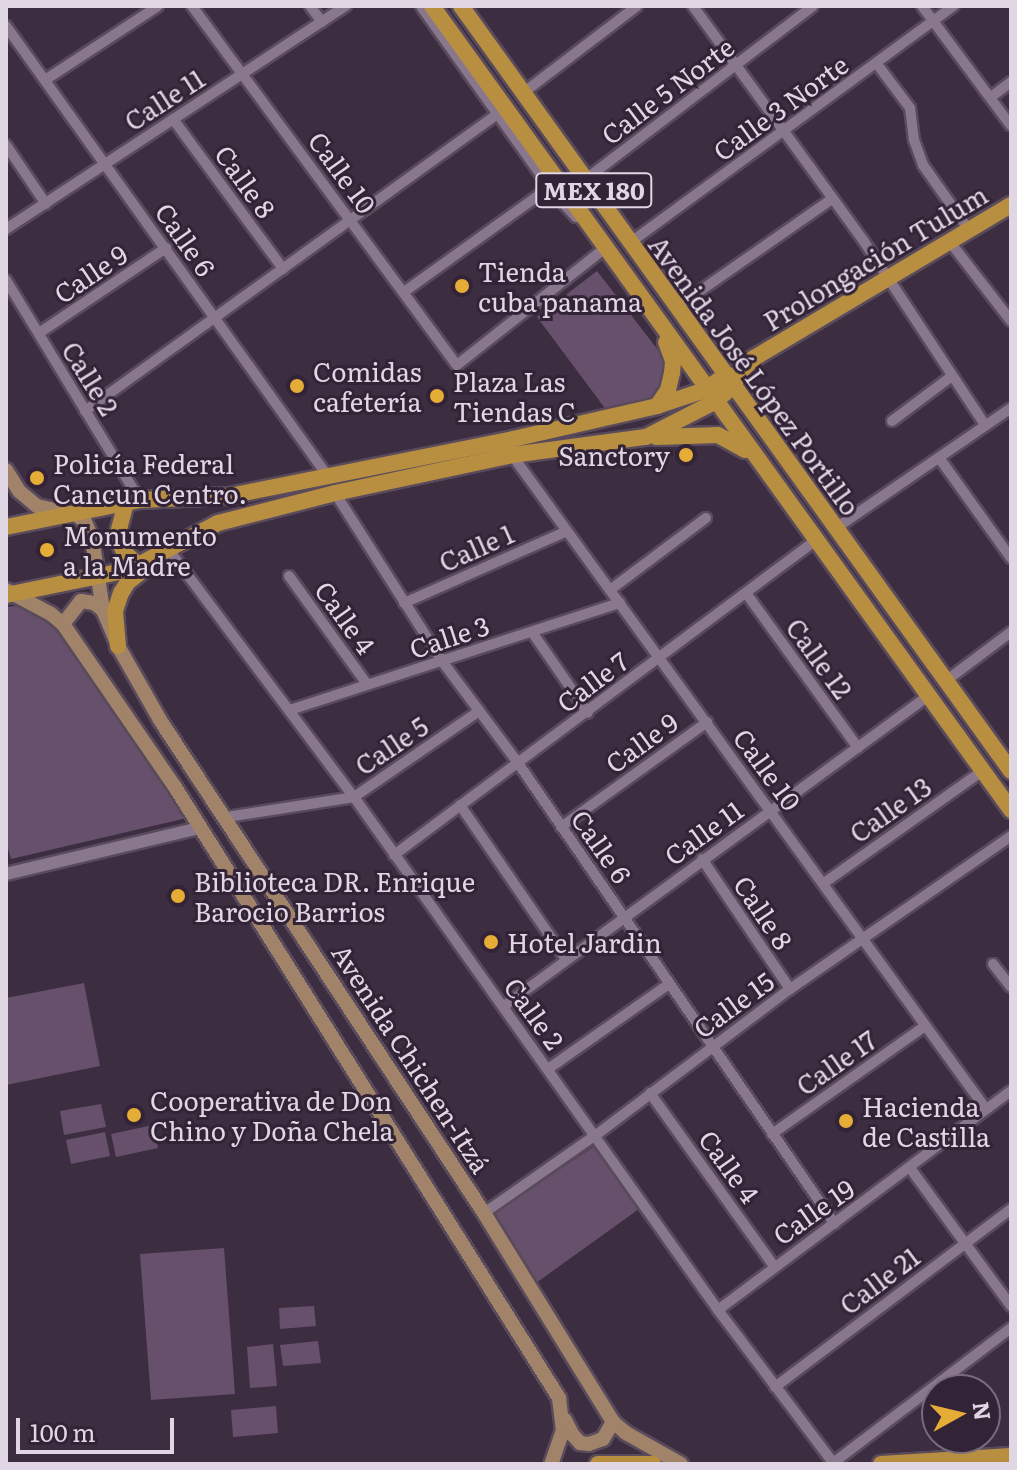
<!DOCTYPE html>
<meta charset="utf-8">
<style>
body{margin:0}
#map{position:relative;width:1017px;height:1470px;overflow:hidden;background:#3d2d41;font-family:Literata,serif}
div>[style]{position:absolute}
[style*='--x']{left:calc(var(--x)*1px);top:calc(var(--y)*1px);width:calc(var(--w)*1px);rotate:calc(var(--a)*1deg)}
.green>*{inset:0;background:#66506b}
.roads{filter:drop-shadow(2px 0 #594b5c) drop-shadow(-2px 0 #594b5c) drop-shadow(0 2px #594b5c) drop-shadow(0 -2px #594b5c)}
.minor>*{height:10px;margin:-5px;padding:0 5px;transform-origin:5px;border-radius:5px;background:#89778e}
.tertiary>*{height:12px;margin:-6px;padding:0 6px;transform-origin:6px;border-radius:6px;background:#89778e}
.secondary>*{height:14px;margin:-7px;padding:0 7px;transform-origin:7px;border-radius:7px;background:#a08368}
.primary>*{height:16px;margin:-8px;padding:0 8px;transform-origin:8px;border-radius:8px;background:#b88e41}
.dots>*{width:22px;height:22px;translate:-50% -50%;box-sizing:border-box;border:4px solid #332337;border-radius:50%}
span{translate:-50% -50%;white-space:nowrap;text-align:center;line-height:1.15;-webkit-text-stroke:6px #332337;paint-order:stroke}
.shield-label span{padding:2px 6px;background:#332337;border:2px solid;border-radius:6px;-webkit-text-stroke-width:0}
.shield-label{font-size:24px;color:#e1d6e3;font-weight:700}
.street-label{font-size:26px;color:#e1d6e3}
.poi-label{font-size:26px;color:#e1d6e3}
.left{translate:0 -50%;text-align:left}
.right{translate:-100% -50%;text-align:right}
.frame{position:absolute;inset:0;border:8px solid #e1d6e3;pointer-events:none}
.north{position:absolute;left:921px;top:1374px;width:80px;height:80px;box-sizing:border-box;background:#332337;border:2px solid #796b7c;border-radius:50%;rotate:82deg;font-size:22px;font-weight:700;line-height:32px;text-align:center;color:#e1d6e3}
.north::after{content:'';display:block;margin:auto;width:28px;height:36px;background:#e5ad35;clip-path:polygon(50% 0,100% 100%,50% 72%,0 100%)}
.scale{position:absolute;left:16px;top:1418px;width:158px;height:36px;box-sizing:border-box;border:4px solid #e1d6e3;border-top:0;padding-left:10px;font-size:24px;line-height:28px;white-space:nowrap;color:#e1d6e3;-webkit-text-stroke:6px #332337;paint-order:stroke}
</style>
<div id="map">
<div class="green">
<div style="clip-path:polygon(597px 271px,665px 359px,665px 386px,652px 400px,607px 411px,537px 317px)"></div>
<div style="clip-path:polygon(15px 606px,37px 614px,61px 634px,187px 818px,11px 859px,6px 842px,6px 607px)"></div>
<div style="clip-path:polygon(84px 983px,100px 1066px,6px 1085px,6px 998px)"></div>
<div style="clip-path:polygon(101px 1104px,106px 1127px,64px 1135px,60px 1111px)"></div>
<div style="clip-path:polygon(153px 1125px,158px 1148px,116px 1157px,111px 1134px)"></div>
<div style="clip-path:polygon(105px 1132px,110px 1156px,71px 1164px,66px 1140px)"></div>
<div style="clip-path:polygon(593px 1147px,639px 1209px,536px 1283px,491px 1215px)"></div>
<div style="clip-path:polygon(224px 1248px,235px 1394px,151px 1400px,140px 1254px)"></div>
<div style="clip-path:polygon(314px 1306px,316px 1326px,280px 1329px,279px 1308px)"></div>
<div style="clip-path:polygon(318px 1341px,321px 1363px,283px 1366px,280px 1345px)"></div>
<div style="clip-path:polygon(273px 1344px,277px 1386px,250px 1388px,247px 1347px)"></div>
<div style="clip-path:polygon(276px 1406px,278px 1433px,233px 1437px,231px 1410px)"></div>
</div>
<div class="roads">
<div class="minor">
<div style="--x:192;--y:6;--w:446;--a:53.6"></div>
<div style="--x:457;--y:365;--w:189;--a:-38.3"></div>
<div style="--x:310;--y:6;--w:20;--a:53"></div>
<div style="--x:693;--y:6;--w:289;--a:54"></div>
<div style="--x:863;--y:240;--w:222;--a:56.6"></div>
<div style="--x:922;--y:6;--w:149;--a:53.4"></div>
<div style="--x:6;--y:26;--w:556;--a:54.45"></div>
<div style="--x:877;--y:64;--w:55;--a:53.1"></div>
<div style="--x:910;--y:108;--w:32;--a:83"></div>
<div style="--x:914;--y:140;--w:27;--a:70"></div>
<div style="--x:923;--y:165;--w:80;--a:54.7"></div>
<div style="--x:45;--y:80;--w:135;--a:-33.2"></div>
<div style="--x:523;--y:93;--w:143;--a:-37.3"></div>
<div style="--x:991;--y:97;--w:25;--a:-37"></div>
<div style="--x:173;--y:119;--w:186;--a:53.7"></div>
<div style="--x:6;--y:145;--w:71;--a:55.9"></div>
<div style="--x:586;--y:179;--w:285;--a:-37.3"></div>
<div style="--x:6;--y:229;--w:407;--a:-33.3"></div>
<div style="--x:631;--y:242;--w:400;--a:-36.2"></div>
<div style="--x:950;--y:242;--w:100;--a:52.3"></div>
<div style="--x:6;--y:280;--w:258;--a:58.7"></div>
<div style="--x:404;--y:292;--w:180;--a:-35.7"></div>
<div style="--x:677;--y:307;--w:190;--a:-34.9"></div>
<div style="--x:39;--y:333;--w:153;--a:-33.8"></div>
<div style="--x:85;--y:411;--w:510;--a:-35.75"></div>
<div style="--x:892;--y:421;--w:75;--a:-36.9"></div>
<div style="--x:512;--y:455;--w:808;--a:54.07"></div>
<div style="--x:940;--y:459;--w:122;--a:54.4"></div>
<div style="--x:335;--y:493;--w:199;--a:57.5"></div>
<div style="--x:442;--y:661;--w:127;--a:53.3"></div>
<div style="--x:518;--y:763;--w:559;--a:55.49"></div>
<div style="--x:836;--y:528;--w:212;--a:-34.4"></div>
<div style="--x:169;--y:550;--w:309;--a:53.2"></div>
<div style="--x:354;--y:797;--w:629;--a:54.64"></div>
<div style="--x:718;--y:1310;--w:193;--a:53"></div>
<div style="--x:289;--y:576;--w:133;--a:54.2"></div>
<div style="--x:610;--y:590;--w:120;--a:-36.9"></div>
<div style="--x:746;--y:593;--w:191;--a:54.1"></div>
<div style="--x:404;--y:603;--w:178;--a:-23.8"></div>
<div style="--x:532;--y:632;--w:98;--a:55.3"></div>
<div style="--x:947;--y:680;--w:80;--a:-36.9"></div>
<div style="--x:290;--y:710;--w:347;--a:-18"></div>
<div style="--x:460;--y:805;--w:187;--a:55.5"></div>
<div style="--x:227;--y:817;--w:129;--a:-8.9"></div>
<div style="--x:354;--y:797;--w:152;--a:-34.5"></div>
<div style="--x:561;--y:827;--w:180;--a:-35.7"></div>
<div style="--x:394;--y:855;--w:525;--a:-36.72"></div>
<div style="--x:702;--y:859;--w:157;--a:55.9"></div>
<div style="--x:824;--y:883;--w:192;--a:-35.3"></div>
<div style="--x:993;--y:964;--w:29;--a:52"></div>
<div style="--x:504;--y:1006;--w:525;--a:-36.17"></div>
<div style="--x:548;--y:1069;--w:148;--a:-35.1"></div>
<div style="--x:650;--y:1093;--w:213;--a:54.4"></div>
<div style="--x:772;--y:1134;--w:187;--a:-35.2"></div>
<div style="--x:910;--y:1168;--w:171;--a:53.8"></div>
<div style="--x:484;--y:1213;--w:136;--a:-34.9"></div>
<div style="--x:596;--y:1135;--w:243;--a:-37"></div>
<div style="--x:790;--y:989;--w:269;--a:-34.7"></div>
<div style="--x:718;--y:1310;--w:366;--a:-36.8"></div>
<div style="--x:775;--y:1387;--w:296;--a:-37"></div>
<div style="--x:833;--y:1463;--w:223;--a:-37.2"></div>
</div>
<div class="tertiary">
<div style="--x:422;--y:6;--w:228;--a:54.6"></div>
<div style="--x:554;--y:192;--w:33;--a:47"></div>
<div style="--x:6;--y:874;--w:198;--a:-13.4"></div>
</div>
<div class="secondary">
<div style="--x:6;--y:470;--w:25;--a:58"></div>
<div style="--x:19;--y:491;--w:23;--a:40"></div>
<div style="--x:37;--y:506;--w:41;--a:12.7"></div>
<div style="--x:77;--y:515;--w:11;--a:41"></div>
<div style="--x:85;--y:522;--w:17;--a:66"></div>
<div style="--x:92;--y:538;--w:73;--a:81.3"></div>
<div style="--x:103;--y:610;--w:39;--a:67"></div>
<div style="--x:118;--y:646;--w:85;--a:60.4"></div>
<div style="--x:160;--y:720;--w:590;--a:56.69"></div>
<div style="--x:484;--y:1213;--w:246;--a:58.3"></div>
<div style="--x:613;--y:1422;--w:17;--a:40"></div>
<div style="--x:626;--y:1433;--w:63;--a:29.4"></div>
<div style="--x:6;--y:590;--w:51;--a:28.1"></div>
<div style="--x:51;--y:614;--w:16;--a:40"></div>
<div style="--x:63;--y:624;--w:198;--a:55.5"></div>
<div style="--x:175;--y:787;--w:722;--a:57.85"></div>
<div style="--x:559;--y:1398;--w:32;--a:83"></div>
<div style="--x:563;--y:1430;--w:36;--a:109"></div>
<div style="--x:63;--y:624;--w:29;--a:-52"></div>
<div style="--x:81;--y:601;--w:13;--a:9"></div>
<div style="--x:94;--y:603;--w:11;--a:38"></div>
<div style="--x:565;--y:1420;--w:16;--a:63"></div>
<div style="--x:572;--y:1434;--w:12;--a:48"></div>
<div style="--x:580;--y:1443;--w:9;--a:6"></div>
<div style="--x:589;--y:1444;--w:15;--a:-20"></div>
<div style="--x:603;--y:1439;--w:20;--a:-60"></div>
</div>
<div class="primary">
<div style="--x:432;--y:6;--w:991;--a:54.24"></div>
<div style="--x:461;--y:6;--w:942;--a:54.29"></div>
<div style="--x:657;--y:406;--w:19;--a:-55"></div>
<div style="--x:668;--y:390;--w:17;--a:-77"></div>
<div style="--x:672;--y:373;--w:12;--a:-85"></div>
<div style="--x:673;--y:361;--w:20;--a:-110"></div>
<div style="--x:656;--y:437;--w:62;--a:-1.8"></div>
<div style="--x:718;--y:435;--w:31;--a:29"></div>
<div style="--x:126;--y:503;--w:35;--a:105"></div>
<div style="--x:117;--y:537;--w:17;--a:65"></div>
<div style="--x:124;--y:552;--w:19;--a:43"></div>
<div style="--x:6;--y:527;--w:137;--a:-11.4"></div>
<div style="--x:140;--y:500;--w:89;--a:-2.6"></div>
<div style="--x:229;--y:496;--w:290;--a:-11.3"></div>
<div style="--x:513;--y:439;--w:148;--a:-12.9"></div>
<div style="--x:657;--y:406;--w:51;--a:-18.4"></div>
<div style="--x:705;--y:390;--w:27;--a:-36"></div>
<div style="--x:6;--y:595;--w:114;--a:-11.6"></div>
<div style="--x:118;--y:572;--w:21;--a:-19"></div>
<div style="--x:138;--y:565;--w:90;--a:-27.7"></div>
<div style="--x:218;--y:523;--w:121;--a:-14.4"></div>
<div style="--x:335;--y:493;--w:181;--a:-12.1"></div>
<div style="--x:512;--y:455;--w:135;--a:-7.7"></div>
<div style="--x:646;--y:437;--w:76;--a:-27.2"></div>
<div style="--x:714;--y:402;--w:26;--a:-39"></div>
<div style="--x:734;--y:386;--w:11;--a:-75"></div>
<div style="--x:737;--y:375;--w:24;--a:-45"></div>
<div style="--x:754;--y:358;--w:299;--a:-30.8"></div>
<div style="--x:118;--y:646;--w:35;--a:-95"></div>
<div style="--x:115;--y:611;--w:19;--a:-72"></div>
<div style="--x:121;--y:593;--w:13;--a:-58"></div>
<div style="--x:128;--y:582;--w:24;--a:-38"></div>
<div style="--x:598;--y:1464;--w:55;--a:0"></div>
<div style="--x:881;--y:1464;--w:130;--a:-3.5"></div>
</div>
</div>
<div class="dots">
<div style="left:462px;top:286px;background:#e5ad35"></div>
<div style="left:297px;top:386px;background:#e5ad35"></div>
<div style="left:437px;top:396px;background:#e5ad35"></div>
<div style="left:686px;top:455px;background:#e5ad35"></div>
<div style="left:37px;top:478px;background:#e5ad35"></div>
<div style="left:47px;top:550px;background:#e5ad35"></div>
<div style="left:178px;top:896px;background:#e5ad35"></div>
<div style="left:491px;top:942px;background:#e5ad35"></div>
<div style="left:134px;top:1115px;background:#e5ad35"></div>
<div style="left:846px;top:1121px;background:#e5ad35"></div>
</div>
<div class="shield-label">
<span style="left:594px;top:190px">MEX 180</span>
</div>
<div class="street-label">
<span style="left:667px;top:90px;rotate:-37deg">Calle 5 Norte</span>
<span style="left:164px;top:99px;rotate:-33deg">Calle 11</span>
<span style="left:780px;top:107px;rotate:-36deg">Calle 3 Norte</span>
<span style="left:343px;top:172px;rotate:54deg">Calle 10</span>
<span style="left:246px;top:181px;rotate:54deg">Calle 8</span>
<span style="left:186px;top:239px;rotate:55deg">Calle 6</span>
<span style="left:875px;top:257px;rotate:-31deg">Prolongación Tulum</span>
<span style="left:90px;top:273px;rotate:-34deg">Calle 9</span>
<span style="left:755px;top:375px;rotate:54deg">Avenida José López Portillo</span>
<span style="left:91px;top:378px;rotate:58deg">Calle 2</span>
<span style="left:476px;top:547px;rotate:-24deg">Calle 1</span>
<span style="left:346px;top:617px;rotate:54deg">Calle 4</span>
<span style="left:449px;top:636px;rotate:-18deg">Calle 3</span>
<span style="left:820px;top:658px;rotate:54deg">Calle 12</span>
<span style="left:592px;top:681px;rotate:-37deg">Calle 7</span>
<span style="left:641px;top:742px;rotate:-36deg">Calle 9</span>
<span style="left:391px;top:745px;rotate:-34deg">Calle 5</span>
<span style="left:768px;top:769px;rotate:54deg">Calle 10</span>
<span style="left:890px;top:809px;rotate:-35deg">Calle 13</span>
<span style="left:703px;top:832px;rotate:-36deg">Calle 11</span>
<span style="left:602px;top:846px;rotate:55deg">Calle 6</span>
<span style="left:764px;top:912px;rotate:56deg">Calle 8</span>
<span style="left:733px;top:1004px;rotate:-36deg">Calle 15</span>
<span style="left:535px;top:1013px;rotate:54deg">Calle 2</span>
<span style="left:412px;top:1058px;rotate:57deg">Avenida Chichen-Itzá</span>
<span style="left:836px;top:1062px;rotate:-35deg">Calle 17</span>
<span style="left:730px;top:1166px;rotate:54deg">Calle 4</span>
<span style="left:813px;top:1211px;rotate:-35deg">Calle 19</span>
<span style="left:879px;top:1280px;rotate:-37deg">Calle 21</span>
</div>
<div class="poi-label">
<span class="left" style="left:478px;top:286px">Tienda<br>cuba panama</span>
<span class="left" style="left:313px;top:386px">Comidas<br>cafetería</span>
<span class="left" style="left:453px;top:396px">Plaza Las<br>Tiendas C</span>
<span class="right" style="left:670px;top:455px">Sanctory</span>
<span class="left" style="left:53px;top:478px">Policía Federal<br>Cancun Centro.</span>
<span class="left" style="left:63px;top:550px">Monumento<br>a la Madre</span>
<span class="left" style="left:194px;top:896px">Biblioteca DR. Enrique<br>Barocio Barrios</span>
<span class="left" style="left:507px;top:942px">Hotel Jardin</span>
<span class="left" style="left:150px;top:1115px">Cooperativa de Don<br>Chino y Doña Chela</span>
<span class="left" style="left:862px;top:1121px">Hacienda<br>de Castilla</span>
</div>
<div class="frame"></div>
<div class="north">N</div>
<div class="scale">100 m</div>
</div>
